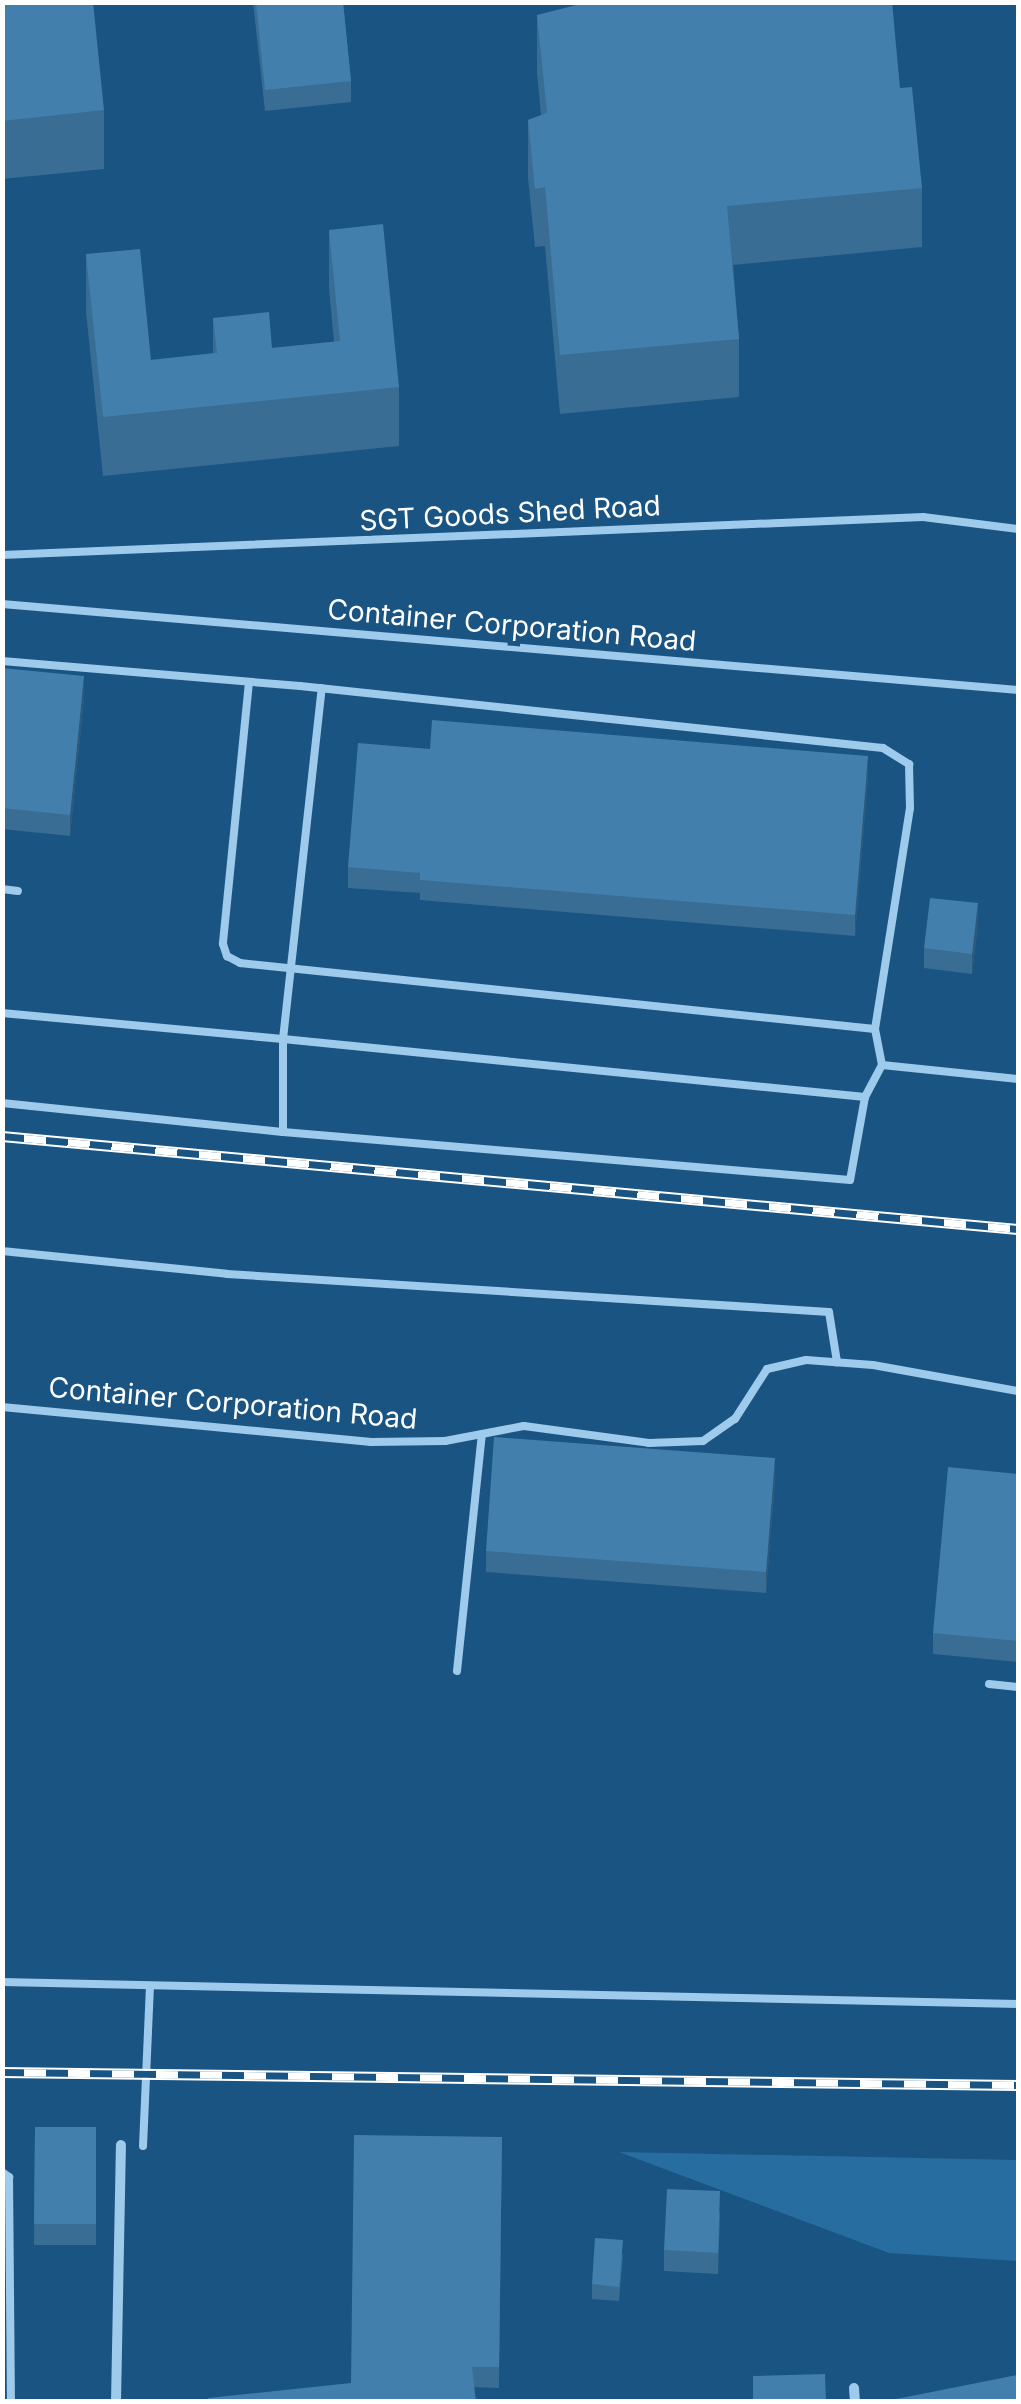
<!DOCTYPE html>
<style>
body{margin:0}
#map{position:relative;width:1021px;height:2404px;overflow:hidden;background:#195482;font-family:Inter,sans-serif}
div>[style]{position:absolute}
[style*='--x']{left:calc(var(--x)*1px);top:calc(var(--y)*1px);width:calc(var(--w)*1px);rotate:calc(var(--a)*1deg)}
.green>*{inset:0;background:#286d9f}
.lane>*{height:8px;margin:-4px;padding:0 4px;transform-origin:4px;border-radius:4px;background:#9ecaeb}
.street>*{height:10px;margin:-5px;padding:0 5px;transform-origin:5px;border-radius:5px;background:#9ecaeb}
.rail>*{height:11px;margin-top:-5.5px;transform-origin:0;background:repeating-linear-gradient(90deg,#195482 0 22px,#fff 0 44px);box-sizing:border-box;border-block:2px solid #fff}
.wall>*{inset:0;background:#396d94}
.shaded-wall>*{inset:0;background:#2e5978}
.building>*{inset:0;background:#427fac}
span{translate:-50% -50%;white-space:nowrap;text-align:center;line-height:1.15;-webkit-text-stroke:10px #195482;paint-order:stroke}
.street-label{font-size:28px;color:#fff}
.frame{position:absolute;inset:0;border:5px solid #fff;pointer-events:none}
</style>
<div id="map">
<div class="green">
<div style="clip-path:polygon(619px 2152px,1018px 2160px,1018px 2261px,889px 2253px)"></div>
</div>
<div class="lane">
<div style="--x:2;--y:555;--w:922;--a:-2.36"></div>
<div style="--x:923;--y:517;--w:96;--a:7.2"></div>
<div style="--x:2;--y:604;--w:1020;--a:4.84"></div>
<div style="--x:2;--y:661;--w:299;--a:4.8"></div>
<div style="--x:300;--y:686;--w:586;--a:6.07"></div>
<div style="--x:883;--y:748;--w:31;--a:32"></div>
<div style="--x:909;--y:764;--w:44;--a:88.7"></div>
<div style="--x:910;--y:808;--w:224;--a:99"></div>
<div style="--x:875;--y:1029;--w:37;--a:79"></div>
<div style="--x:882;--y:1065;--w:137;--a:5.9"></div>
<div style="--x:249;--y:682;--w:263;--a:95.7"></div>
<div style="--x:223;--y:944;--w:13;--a:72"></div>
<div style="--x:227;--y:956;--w:15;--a:28"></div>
<div style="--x:240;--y:963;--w:638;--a:5.93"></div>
<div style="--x:2;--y:889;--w:16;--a:7"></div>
<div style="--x:2;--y:1013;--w:282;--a:5.3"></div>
<div style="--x:283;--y:1039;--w:353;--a:-83.7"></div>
<div style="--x:865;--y:1097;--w:84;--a:100.2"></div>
<div style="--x:850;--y:1180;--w:569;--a:-175.16"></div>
<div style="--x:283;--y:1132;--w:93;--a:-90"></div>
<div style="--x:283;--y:1039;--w:585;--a:5.69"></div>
<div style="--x:865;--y:1097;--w:36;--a:-62"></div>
<div style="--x:2;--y:1103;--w:282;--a:5.9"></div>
<div style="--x:2;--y:1251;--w:226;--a:5.8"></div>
<div style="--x:227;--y:1274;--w:603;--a:3.61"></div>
<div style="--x:829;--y:1312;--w:51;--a:80.9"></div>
<div style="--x:2;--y:1407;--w:371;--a:5.4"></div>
<div style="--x:371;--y:1442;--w:74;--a:-0.8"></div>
<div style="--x:445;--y:1441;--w:80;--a:-10.8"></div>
<div style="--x:524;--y:1426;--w:126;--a:7.7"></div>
<div style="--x:649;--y:1443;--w:54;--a:-2.1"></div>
<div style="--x:703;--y:1441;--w:39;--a:-35"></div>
<div style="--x:735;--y:1419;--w:59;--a:-57.4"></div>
<div style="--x:767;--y:1369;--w:40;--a:-13"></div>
<div style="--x:806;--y:1360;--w:67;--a:4.3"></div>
<div style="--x:873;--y:1365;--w:147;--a:10.2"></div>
<div style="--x:457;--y:1671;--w:238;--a:-84"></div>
<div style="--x:989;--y:1684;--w:29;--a:6"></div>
<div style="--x:2;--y:1982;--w:1016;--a:1.24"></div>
<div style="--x:143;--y:2146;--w:160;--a:-87.5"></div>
<div style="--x:2;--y:2172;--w:9;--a:36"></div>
<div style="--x:9;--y:2177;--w:225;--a:89.5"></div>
</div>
<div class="street">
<div style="--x:854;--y:2388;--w:14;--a:86"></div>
<div style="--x:116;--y:2402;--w:257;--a:-88.9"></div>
</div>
<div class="rail">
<div style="--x:2;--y:1136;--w:1020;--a:5.23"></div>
<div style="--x:2;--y:2072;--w:1016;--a:0.73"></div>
</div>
<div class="wall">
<div style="clip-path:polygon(2px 2px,104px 110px,104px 169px,2px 179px)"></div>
<div style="clip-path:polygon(253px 2px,343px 2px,351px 81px,351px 102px,265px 111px)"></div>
<div style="clip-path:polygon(537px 15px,900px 88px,922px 188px,922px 247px,733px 265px,739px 339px,739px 397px,560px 414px,545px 246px,535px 247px,528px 178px,528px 120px,541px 115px,537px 73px)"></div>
<div style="clip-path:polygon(329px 230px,399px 387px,399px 446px,103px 476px,86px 312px,86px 254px,151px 360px,213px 353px,213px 318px,272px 348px,334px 342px,329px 288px)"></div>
<div style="clip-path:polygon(2px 668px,84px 697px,70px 836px,2px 829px)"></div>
<div style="clip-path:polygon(430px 749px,868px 776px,855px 936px,420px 900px,420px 893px,348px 888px,348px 867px)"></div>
<div style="clip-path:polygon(978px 924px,972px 974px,924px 968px,924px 948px)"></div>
<div style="clip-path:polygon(1018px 1474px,1018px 1662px,933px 1654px,933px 1633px)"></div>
<div style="clip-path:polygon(775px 1479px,766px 1593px,486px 1572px,486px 1551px)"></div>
<div style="clip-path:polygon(35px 2127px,96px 2127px,96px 2245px,34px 2245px)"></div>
<div style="clip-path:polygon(502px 2137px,499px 2388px,351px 2383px)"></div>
<div style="clip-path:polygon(720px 2212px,718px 2274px,664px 2271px,664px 2250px)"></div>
<div style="clip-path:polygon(623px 2254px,619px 2301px,592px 2299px,592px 2284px)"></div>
</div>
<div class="shaded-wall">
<div style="clip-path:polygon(84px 676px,84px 697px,70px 836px,70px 815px)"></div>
<div style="clip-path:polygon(868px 756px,868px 776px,855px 936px,855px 915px)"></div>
<div style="clip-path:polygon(978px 903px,978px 924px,972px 974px,972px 954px)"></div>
<div style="clip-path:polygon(775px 1458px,775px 1479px,766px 1593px,766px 1572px)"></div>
</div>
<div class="building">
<div style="clip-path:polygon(2px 2px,93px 2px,104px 110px,2px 121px)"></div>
<div style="clip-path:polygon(256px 2px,343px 2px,351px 81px,265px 90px)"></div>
<div style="clip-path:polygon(588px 2px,892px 2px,900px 88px,912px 87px,922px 188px,727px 206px,739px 339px,560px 355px,545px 187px,535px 189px,528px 120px,547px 113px,537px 15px)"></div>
<div style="clip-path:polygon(383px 224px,399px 387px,103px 417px,86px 254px,140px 249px,151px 360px,217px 353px,213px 318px,269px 312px,272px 348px,340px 341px,329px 230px)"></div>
<div style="clip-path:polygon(2px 668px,84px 676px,70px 815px,2px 808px)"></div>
<div style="clip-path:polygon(432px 720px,868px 756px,855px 915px,420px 880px,420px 873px,348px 867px,358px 743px,430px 749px)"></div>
<div style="clip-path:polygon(930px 898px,978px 903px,972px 954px,924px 948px)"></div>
<div style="clip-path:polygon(494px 1437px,775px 1458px,766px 1572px,486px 1551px)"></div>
<div style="clip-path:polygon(948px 1467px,1018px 1474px,1018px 1641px,933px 1633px)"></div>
<div style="clip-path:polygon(35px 2127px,96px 2127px,96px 2224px,34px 2224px)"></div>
<div style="clip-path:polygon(354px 2135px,502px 2137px,499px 2367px,472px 2367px,476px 2402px,208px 2402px,208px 2398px,351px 2383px)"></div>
<div style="clip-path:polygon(667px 2189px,720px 2191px,718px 2253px,664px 2250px)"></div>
<div style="clip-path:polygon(595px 2238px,623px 2240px,619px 2287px,592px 2284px)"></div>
<div style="clip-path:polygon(825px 2374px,826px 2402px,753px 2402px,753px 2376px)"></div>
<div style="clip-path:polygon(1017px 2375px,1018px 2402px,881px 2402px)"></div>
</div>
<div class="street-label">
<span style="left:510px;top:513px;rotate:-3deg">SGT Goods Shed Road</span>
<span style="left:512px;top:625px;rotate:5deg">Container Corporation Road</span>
<span style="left:233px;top:1403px;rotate:5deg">Container Corporation Road</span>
</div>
<div class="frame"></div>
</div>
